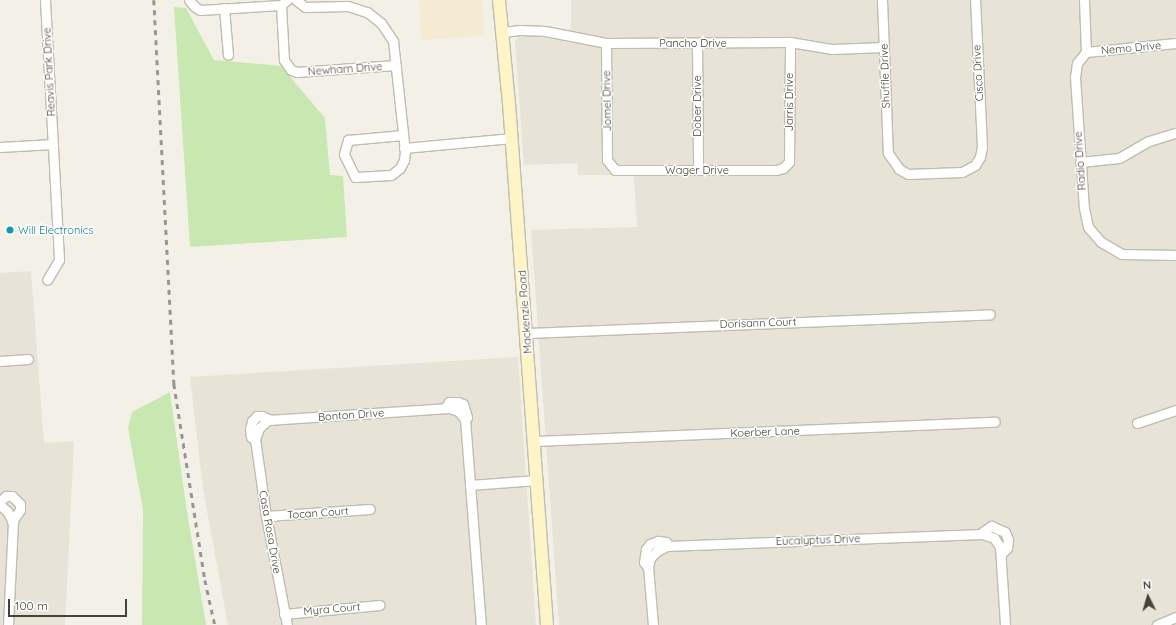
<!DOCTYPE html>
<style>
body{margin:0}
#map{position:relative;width:1176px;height:625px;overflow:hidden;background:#f3f1e7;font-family:Quicksand,sans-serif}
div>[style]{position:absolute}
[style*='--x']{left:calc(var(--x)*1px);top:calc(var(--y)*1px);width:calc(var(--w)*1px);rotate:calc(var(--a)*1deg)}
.residential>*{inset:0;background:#e7e3d6}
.commercial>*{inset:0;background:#f5ead3}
.green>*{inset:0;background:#c9e7b1}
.roads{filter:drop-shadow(1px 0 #c1bcad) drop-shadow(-1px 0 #c1bcad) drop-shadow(0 1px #c1bcad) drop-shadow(0 -1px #c1bcad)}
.street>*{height:9px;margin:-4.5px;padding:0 4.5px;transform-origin:4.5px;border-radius:4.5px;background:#fff}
.secondary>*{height:12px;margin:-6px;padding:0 6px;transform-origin:6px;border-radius:6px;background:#fdf5c7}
.rail>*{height:2.5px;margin-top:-1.25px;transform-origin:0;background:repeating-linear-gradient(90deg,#969696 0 5px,transparent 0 10px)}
.dots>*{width:11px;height:11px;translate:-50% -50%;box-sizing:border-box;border:2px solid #fff;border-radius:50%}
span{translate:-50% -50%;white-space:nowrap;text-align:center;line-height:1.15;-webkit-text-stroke:3px #fff;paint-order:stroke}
.street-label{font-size:11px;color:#464236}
.culture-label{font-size:11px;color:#0d838f}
.left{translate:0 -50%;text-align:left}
.north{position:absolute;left:1128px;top:577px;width:40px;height:40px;-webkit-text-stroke:3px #fff;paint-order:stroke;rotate:355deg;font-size:11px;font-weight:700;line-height:16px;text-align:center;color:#464236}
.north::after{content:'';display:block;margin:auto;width:14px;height:18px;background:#464236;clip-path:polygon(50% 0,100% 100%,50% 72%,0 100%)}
.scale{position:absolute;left:8px;top:599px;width:119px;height:18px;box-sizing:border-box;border:2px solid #464236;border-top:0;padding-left:5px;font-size:12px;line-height:14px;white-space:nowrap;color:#464236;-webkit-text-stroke:3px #fff;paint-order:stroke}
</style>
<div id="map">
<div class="residential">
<div style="clip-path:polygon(571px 0,1176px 0,1176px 625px,559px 625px,531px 230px,637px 227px,634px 175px,578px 175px,577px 163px,524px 165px,515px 41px,519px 37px,531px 35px,571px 43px)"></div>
<div style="clip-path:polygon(31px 271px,44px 443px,74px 441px,65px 625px,0 625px,0 273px)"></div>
<div style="clip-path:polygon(518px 357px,536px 625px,228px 625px,203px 489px,190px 377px)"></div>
</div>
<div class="commercial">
<div style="clip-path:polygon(419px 0,482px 0,485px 36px,421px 40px)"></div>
</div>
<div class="green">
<div style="clip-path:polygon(174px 7px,186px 8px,214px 60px,281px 66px,325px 118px,330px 175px,343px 176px,347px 237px,190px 247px)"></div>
<div style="clip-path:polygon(170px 392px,187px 512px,206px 625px,142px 625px,143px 510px,128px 428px,132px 412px)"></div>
</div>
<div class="roads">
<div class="street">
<div style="--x:45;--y:0;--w:260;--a:86.9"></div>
<div style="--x:59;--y:260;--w:23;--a:121"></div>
<div style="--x:189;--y:0;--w:8;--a:50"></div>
<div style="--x:194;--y:6;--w:7;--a:34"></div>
<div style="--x:200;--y:10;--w:81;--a:-3.5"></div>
<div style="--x:281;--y:5;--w:8;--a:-40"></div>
<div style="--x:296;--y:0;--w:11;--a:38"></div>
<div style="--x:305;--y:7;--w:43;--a:-1.3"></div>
<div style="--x:348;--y:6;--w:20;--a:18"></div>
<div style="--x:367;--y:12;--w:18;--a:38"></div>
<div style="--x:381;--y:23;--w:22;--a:56"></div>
<div style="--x:393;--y:41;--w:111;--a:83.8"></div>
<div style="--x:405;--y:151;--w:9;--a:96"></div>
<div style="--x:404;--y:160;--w:9;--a:117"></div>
<div style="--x:400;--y:168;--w:11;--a:142"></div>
<div style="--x:391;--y:175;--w:36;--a:177"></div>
<div style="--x:355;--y:177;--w:25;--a:-116"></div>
<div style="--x:344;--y:154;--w:15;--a:-74"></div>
<div style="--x:348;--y:140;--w:55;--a:-5.2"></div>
<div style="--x:882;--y:0;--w:153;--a:87.8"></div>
<div style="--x:888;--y:153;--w:19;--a:55"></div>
<div style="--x:899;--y:169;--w:10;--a:29"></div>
<div style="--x:908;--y:174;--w:54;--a:-2.1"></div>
<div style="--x:962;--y:172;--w:15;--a:-28"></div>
<div style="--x:975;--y:165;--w:9;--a:-58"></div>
<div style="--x:980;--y:157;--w:10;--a:-79"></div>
<div style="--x:982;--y:147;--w:147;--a:-92.7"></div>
<div style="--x:1084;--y:0;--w:52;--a:87.8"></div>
<div style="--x:1086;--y:52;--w:14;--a:129"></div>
<div style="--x:1077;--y:63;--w:14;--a:98"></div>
<div style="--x:1075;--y:77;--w:131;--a:86.1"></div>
<div style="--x:1084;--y:208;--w:19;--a:78"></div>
<div style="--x:1088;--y:227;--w:20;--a:49"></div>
<div style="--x:1101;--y:242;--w:24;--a:30"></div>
<div style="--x:1122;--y:254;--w:54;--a:1.1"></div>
<div style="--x:281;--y:5;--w:55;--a:86.9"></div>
<div style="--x:284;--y:60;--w:12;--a:55"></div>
<div style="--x:291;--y:70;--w:6;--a:18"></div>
<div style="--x:297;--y:72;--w:99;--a:-4"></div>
<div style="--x:224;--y:8;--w:47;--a:85.1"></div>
<div style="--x:503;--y:32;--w:17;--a:-7"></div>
<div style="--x:520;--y:30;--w:25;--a:2"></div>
<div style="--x:545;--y:31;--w:62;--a:11.1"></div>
<div style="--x:606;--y:43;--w:184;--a:-0.3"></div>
<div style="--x:790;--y:42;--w:43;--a:9.5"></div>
<div style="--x:832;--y:49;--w:52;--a:-2.2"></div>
<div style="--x:606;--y:43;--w:117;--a:89.5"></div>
<div style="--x:607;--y:160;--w:13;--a:51"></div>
<div style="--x:615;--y:170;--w:161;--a:0"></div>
<div style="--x:776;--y:170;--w:7;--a:-16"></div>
<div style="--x:783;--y:168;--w:8;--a:-45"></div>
<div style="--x:789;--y:162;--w:120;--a:-89.5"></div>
<div style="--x:697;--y:43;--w:127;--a:89.5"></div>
<div style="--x:1086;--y:52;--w:90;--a:-5.7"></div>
<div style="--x:0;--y:147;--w:53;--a:-3.2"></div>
<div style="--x:404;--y:148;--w:108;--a:-5.3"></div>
<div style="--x:1080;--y:162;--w:39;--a:-6"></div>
<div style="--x:1119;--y:158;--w:34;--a:-30"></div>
<div style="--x:1149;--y:141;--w:28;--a:-17"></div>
<div style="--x:526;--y:333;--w:464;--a:-2.3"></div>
<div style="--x:0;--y:361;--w:28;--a:-4"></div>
<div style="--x:445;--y:408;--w:7;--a:-56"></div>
<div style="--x:449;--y:402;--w:9;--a:0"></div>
<div style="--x:458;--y:402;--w:5;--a:22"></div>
<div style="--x:463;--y:404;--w:14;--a:73"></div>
<div style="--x:467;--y:417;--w:4;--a:117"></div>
<div style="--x:1137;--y:423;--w:41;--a:-18.4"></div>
<div style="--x:255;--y:439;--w:4;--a:-153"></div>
<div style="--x:251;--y:437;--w:8;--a:-97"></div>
<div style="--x:250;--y:429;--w:8;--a:-76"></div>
<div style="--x:252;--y:421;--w:7;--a:-45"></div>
<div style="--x:257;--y:416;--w:5;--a:0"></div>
<div style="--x:262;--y:416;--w:10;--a:24"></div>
<div style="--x:534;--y:441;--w:461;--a:-2.4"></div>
<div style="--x:470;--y:485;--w:67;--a:-4.3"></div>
<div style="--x:0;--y:501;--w:8;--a:-40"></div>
<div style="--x:6;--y:496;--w:6;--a:0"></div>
<div style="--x:12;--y:496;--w:11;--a:45"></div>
<div style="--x:20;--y:504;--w:6;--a:90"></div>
<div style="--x:20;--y:510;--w:14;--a:126"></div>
<div style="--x:0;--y:505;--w:9;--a:41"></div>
<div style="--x:7;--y:511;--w:13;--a:61"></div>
<div style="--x:13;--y:522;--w:103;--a:92.8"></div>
<div style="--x:266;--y:516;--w:104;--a:-3.9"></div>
<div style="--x:980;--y:534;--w:14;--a:-36"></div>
<div style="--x:991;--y:526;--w:15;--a:23"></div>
<div style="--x:1005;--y:532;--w:9;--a:69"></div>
<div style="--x:1008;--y:540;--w:8;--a:97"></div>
<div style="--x:1007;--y:548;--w:8;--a:135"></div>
<div style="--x:647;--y:566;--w:5;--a:-127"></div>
<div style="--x:644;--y:562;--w:13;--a:-81"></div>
<div style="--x:646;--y:549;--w:6;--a:-51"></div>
<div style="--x:650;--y:544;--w:9;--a:-21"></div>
<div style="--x:658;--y:541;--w:8;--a:7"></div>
<div style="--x:666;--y:542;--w:5;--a:53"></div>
<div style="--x:284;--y:614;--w:96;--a:-5.4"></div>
<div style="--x:287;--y:625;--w:111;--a:-100.9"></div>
<div style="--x:266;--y:516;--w:78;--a:-98.1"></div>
<div style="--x:255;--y:439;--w:12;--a:-70"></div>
<div style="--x:259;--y:428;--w:12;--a:-42"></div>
<div style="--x:268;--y:420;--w:181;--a:-3.8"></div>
<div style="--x:449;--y:408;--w:9;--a:18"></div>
<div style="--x:458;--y:411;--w:11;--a:49"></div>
<div style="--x:465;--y:419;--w:207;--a:85.6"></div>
<div style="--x:653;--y:625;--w:58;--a:-94.9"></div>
<div style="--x:648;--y:567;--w:9;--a:-77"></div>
<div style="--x:650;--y:558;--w:10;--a:-45"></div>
<div style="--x:657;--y:551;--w:11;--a:-27"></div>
<div style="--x:667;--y:546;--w:315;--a:-2.2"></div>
<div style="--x:982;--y:534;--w:13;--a:18"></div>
<div style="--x:994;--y:538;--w:11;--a:56"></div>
<div style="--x:1000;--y:547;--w:78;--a:86.3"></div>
<div style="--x:1157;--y:625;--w:21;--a:-23"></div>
</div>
<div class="secondary">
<div style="--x:499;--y:0;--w:103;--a:84.5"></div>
<div style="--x:509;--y:103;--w:523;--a:85.84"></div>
</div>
</div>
<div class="rail">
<div style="--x:154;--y:0;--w:385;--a:87"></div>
<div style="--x:174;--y:384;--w:198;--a:81"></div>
<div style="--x:205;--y:580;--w:46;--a:77.5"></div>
</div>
<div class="dots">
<div style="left:10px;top:230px;background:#0f9aa8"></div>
</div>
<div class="street-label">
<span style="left:693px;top:43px">Pancho Drive</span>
<span style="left:1131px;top:48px;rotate:-5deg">Nemo Drive</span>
<span style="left:345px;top:69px;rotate:-4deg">Newham Drive</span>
<span style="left:49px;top:72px;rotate:-93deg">Reavis Park Drive</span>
<span style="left:978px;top:73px;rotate:-93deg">Cisco Drive</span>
<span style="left:885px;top:76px;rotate:-92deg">Shuffle Drive</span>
<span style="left:607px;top:101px;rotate:-91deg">Jomel Drive</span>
<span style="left:789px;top:102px;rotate:-90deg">Jarris Drive</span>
<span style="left:697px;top:106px;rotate:-90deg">Dober Drive</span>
<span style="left:1080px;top:161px;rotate:-94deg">Radio Drive</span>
<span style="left:697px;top:170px">Wager Drive</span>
<span style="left:525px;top:312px;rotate:-94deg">Mackenzie Road</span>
<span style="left:758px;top:323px;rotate:-2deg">Dorisann Court</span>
<span style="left:351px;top:415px;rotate:-4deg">Bonton Drive</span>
<span style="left:765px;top:432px;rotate:-2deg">Koerber Lane</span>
<span style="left:318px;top:513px;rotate:-4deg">Tocan Court</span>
<span style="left:270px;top:532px;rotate:80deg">Casa Rosa Drive</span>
<span style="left:818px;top:540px;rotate:-2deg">Eucalyptus Drive</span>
<span style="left:332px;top:609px;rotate:-5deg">Myra Court</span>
</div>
<div class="culture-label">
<span class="left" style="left:18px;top:230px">Will Electronics</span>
</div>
<div class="north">N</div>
<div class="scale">100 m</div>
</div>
